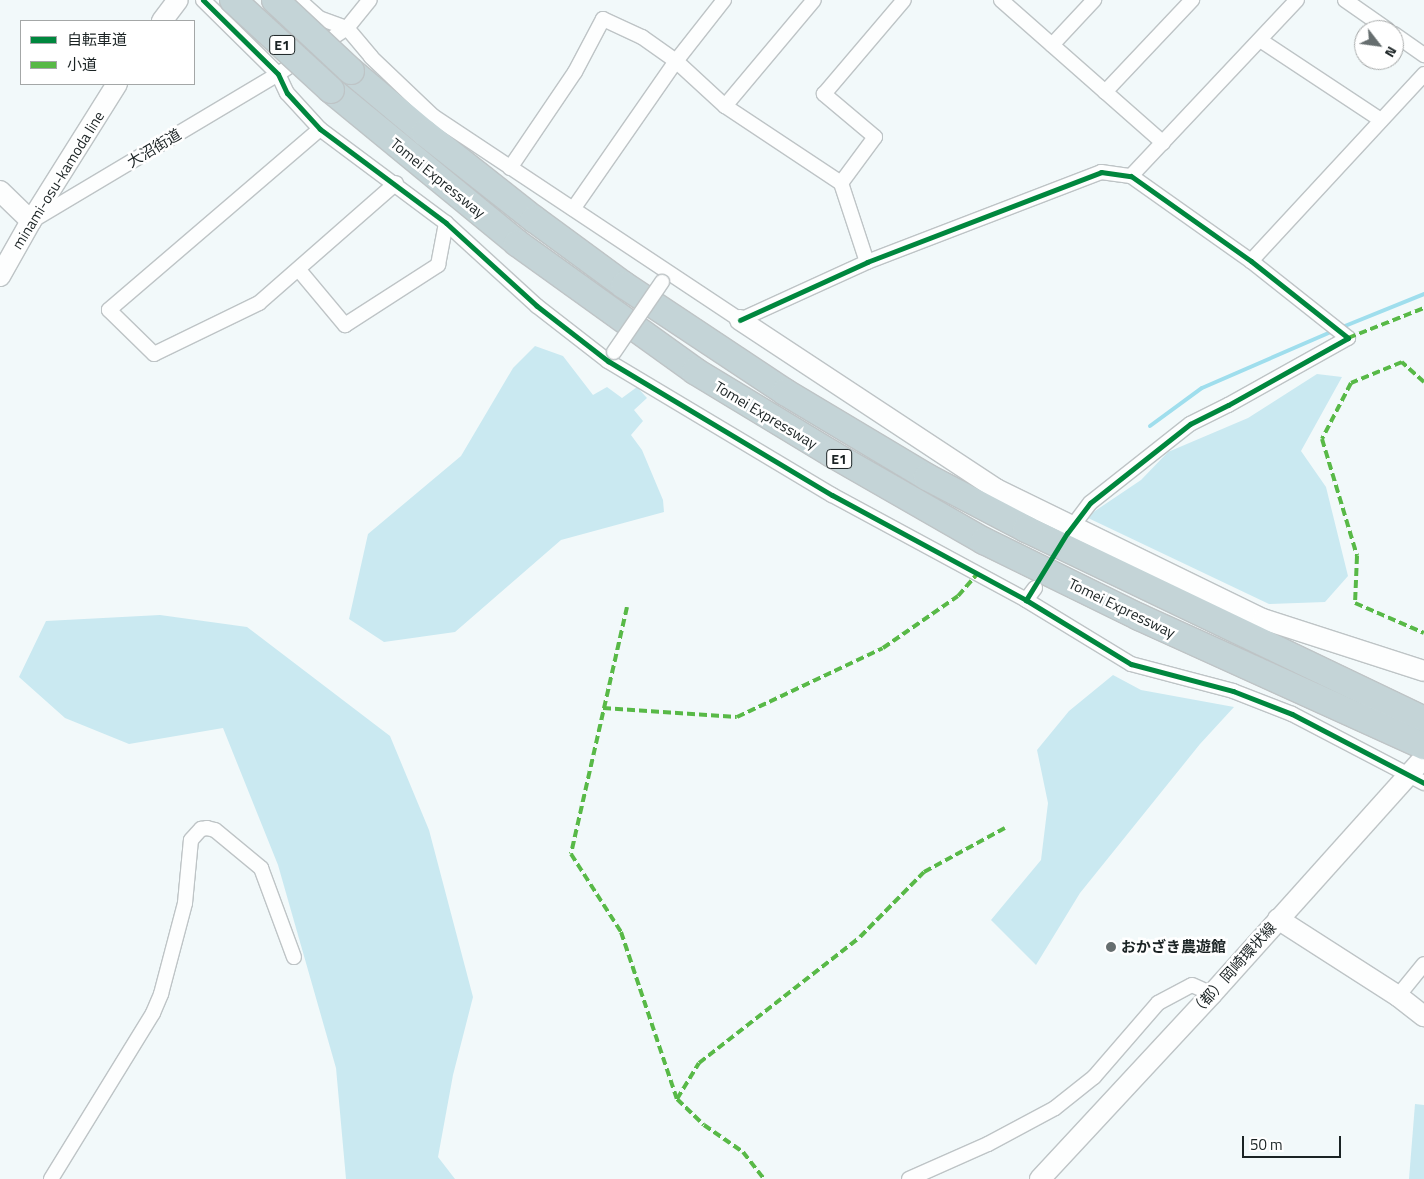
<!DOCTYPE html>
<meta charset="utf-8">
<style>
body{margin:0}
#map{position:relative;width:1424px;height:1179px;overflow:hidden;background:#f2f9fa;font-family:"Titillium Web","Noto Sans JP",sans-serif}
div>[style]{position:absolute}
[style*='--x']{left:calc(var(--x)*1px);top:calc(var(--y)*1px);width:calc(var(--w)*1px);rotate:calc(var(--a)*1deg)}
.green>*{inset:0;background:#cae9f1}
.stream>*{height:4px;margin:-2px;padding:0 2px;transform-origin:2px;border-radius:2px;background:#9fdeed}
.roads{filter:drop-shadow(1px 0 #bec4c6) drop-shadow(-1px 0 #bec4c6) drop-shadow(0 1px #bec4c6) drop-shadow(0 -1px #bec4c6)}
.street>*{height:14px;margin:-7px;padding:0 7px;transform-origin:7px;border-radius:7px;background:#fdfefe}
.secondary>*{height:20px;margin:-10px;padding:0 10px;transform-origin:10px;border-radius:10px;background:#fdfefe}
.highway>*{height:26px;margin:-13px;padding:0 13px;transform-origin:13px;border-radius:13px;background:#c4d4d7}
.bridges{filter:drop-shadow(1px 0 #bec4c6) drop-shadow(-1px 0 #bec4c6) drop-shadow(0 1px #bec4c6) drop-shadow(0 -1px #bec4c6)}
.street-bridge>*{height:14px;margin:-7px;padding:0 7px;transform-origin:7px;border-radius:7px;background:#fdfefe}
.highway-bridge>*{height:26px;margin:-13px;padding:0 13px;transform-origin:13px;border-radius:13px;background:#c4d4d7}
.quiet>*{height:4px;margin-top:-2px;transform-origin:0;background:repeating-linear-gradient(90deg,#58b947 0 8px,transparent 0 12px)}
.cycleway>*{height:5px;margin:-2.5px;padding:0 2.5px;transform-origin:2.5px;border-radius:2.5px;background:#00873e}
.dots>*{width:14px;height:14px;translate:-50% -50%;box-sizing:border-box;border:2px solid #fff;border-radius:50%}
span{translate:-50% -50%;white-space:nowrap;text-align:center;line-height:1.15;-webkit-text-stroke:5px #fff;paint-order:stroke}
.shield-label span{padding:1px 4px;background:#fff;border:1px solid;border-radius:4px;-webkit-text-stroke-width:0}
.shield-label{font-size:14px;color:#1b2324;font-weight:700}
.street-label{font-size:15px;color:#1b2324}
.poi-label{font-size:15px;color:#1b2324;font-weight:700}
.left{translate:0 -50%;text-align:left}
.legend{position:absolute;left:20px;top:20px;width:175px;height:65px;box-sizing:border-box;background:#fff;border:1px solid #a4a7a7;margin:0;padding:6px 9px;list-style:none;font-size:15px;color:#1b2324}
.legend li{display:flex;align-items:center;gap:10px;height:25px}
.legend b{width:25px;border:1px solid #a4a7a7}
.north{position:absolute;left:1354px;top:20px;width:50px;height:50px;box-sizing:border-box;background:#fff;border:1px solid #a4a7a7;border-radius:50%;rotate:120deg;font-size:14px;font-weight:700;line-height:20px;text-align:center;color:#1b2324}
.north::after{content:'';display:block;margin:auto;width:18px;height:22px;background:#666e6f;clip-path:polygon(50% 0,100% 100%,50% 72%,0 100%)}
.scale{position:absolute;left:1242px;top:1136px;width:99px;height:22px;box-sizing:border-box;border:2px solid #1b2324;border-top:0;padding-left:6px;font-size:15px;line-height:18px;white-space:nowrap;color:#1b2324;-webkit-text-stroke:4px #fff;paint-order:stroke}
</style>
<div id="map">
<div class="green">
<div style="clip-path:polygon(535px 346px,563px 356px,593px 395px,607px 387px,622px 398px,637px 387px,647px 398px,634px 410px,643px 421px,631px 435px,642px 450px,663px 500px,664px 512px,561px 540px,455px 632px,384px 642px,349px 619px,368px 534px,461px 456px,513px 368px)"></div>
<div style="clip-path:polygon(1317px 374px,1342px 377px,1301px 451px,1326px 487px,1348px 576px,1325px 602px,1269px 604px,1086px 517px,1141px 480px,1168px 452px,1248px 418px)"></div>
<div style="clip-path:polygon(160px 615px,247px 627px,390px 736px,429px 830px,473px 997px,453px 1075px,438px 1157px,455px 1179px,346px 1179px,336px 1068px,278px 865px,223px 728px,129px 744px,65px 718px,19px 677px,46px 621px)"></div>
<div style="clip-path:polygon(1113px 675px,1141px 690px,1234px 707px,1200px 744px,1080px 893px,1036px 965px,991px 920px,1041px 860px,1048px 803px,1037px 750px,1069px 711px)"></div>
<div style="clip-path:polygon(1415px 1104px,1424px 1105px,1424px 1179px,1409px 1179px)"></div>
</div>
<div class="stream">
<div style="--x:1340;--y:328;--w:91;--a:-22"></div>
<div style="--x:1150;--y:426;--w:64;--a:-36.2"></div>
<div style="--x:1202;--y:388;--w:143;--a:-23.5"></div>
</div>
<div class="roads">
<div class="street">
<div style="--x:203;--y:0;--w:105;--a:44.6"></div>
<div style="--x:278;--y:74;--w:21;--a:65"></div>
<div style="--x:287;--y:93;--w:49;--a:47.5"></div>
<div style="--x:320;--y:129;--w:157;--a:36.7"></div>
<div style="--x:446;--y:223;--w:123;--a:42.4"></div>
<div style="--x:537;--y:306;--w:90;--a:37.8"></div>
<div style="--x:608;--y:361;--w:261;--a:30.9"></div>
<div style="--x:832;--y:495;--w:221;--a:28.4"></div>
<div style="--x:1026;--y:600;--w:123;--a:31.4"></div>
<div style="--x:1131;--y:664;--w:106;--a:14.8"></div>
<div style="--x:1233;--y:691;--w:63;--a:21.3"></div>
<div style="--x:1292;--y:714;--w:149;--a:27.6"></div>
<div style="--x:299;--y:0;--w:27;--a:42"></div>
<div style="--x:319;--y:18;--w:30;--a:20"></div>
<div style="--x:347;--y:28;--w:38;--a:50"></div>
<div style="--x:371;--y:57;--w:86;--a:43.6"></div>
<div style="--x:433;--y:116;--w:369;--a:33.6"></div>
<div style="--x:740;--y:320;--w:140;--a:-24.5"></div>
<div style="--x:867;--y:262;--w:251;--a:-21"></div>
<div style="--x:1101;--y:172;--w:30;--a:8"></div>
<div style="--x:1131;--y:176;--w:147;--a:35.3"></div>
<div style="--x:1251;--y:261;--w:124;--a:38.4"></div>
<div style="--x:1348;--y:338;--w:137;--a:150.8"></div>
<div style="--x:1228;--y:405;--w:42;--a:153.4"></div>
<div style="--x:1190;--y:424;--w:127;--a:141.7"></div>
<div style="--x:1090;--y:503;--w:38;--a:127"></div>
<div style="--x:724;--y:0;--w:78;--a:128.2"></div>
<div style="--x:676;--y:61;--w:67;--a:42.6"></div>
<div style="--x:725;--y:106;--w:139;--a:33.6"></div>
<div style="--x:841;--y:183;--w:83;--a:71.8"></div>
<div style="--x:1001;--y:0;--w:216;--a:41.4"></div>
<div style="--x:1345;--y:0;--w:52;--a:34.9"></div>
<div style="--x:1394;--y:34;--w:37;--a:35"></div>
<div style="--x:1260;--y:40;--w:145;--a:33.5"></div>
<div style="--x:1052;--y:45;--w:62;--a:-47"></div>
<div style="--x:1105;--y:92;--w:127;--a:-46.6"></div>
<div style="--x:725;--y:106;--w:138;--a:-50"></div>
<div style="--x:320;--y:129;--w:278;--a:139.4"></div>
<div style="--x:109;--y:310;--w:63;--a:44.4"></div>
<div style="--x:154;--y:354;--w:117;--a:-25.9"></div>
<div style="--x:259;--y:303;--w:182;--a:-41.2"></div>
<div style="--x:510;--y:168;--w:116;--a:-55.9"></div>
<div style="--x:575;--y:72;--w:60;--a:-62.2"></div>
<div style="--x:603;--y:19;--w:43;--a:24.8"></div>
<div style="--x:642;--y:37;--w:42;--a:35.2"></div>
<div style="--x:676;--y:61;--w:180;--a:124.8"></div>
<div style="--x:1131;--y:176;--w:242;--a:-46.7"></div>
<div style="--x:841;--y:183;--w:57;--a:-53.5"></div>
<div style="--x:875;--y:137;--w:67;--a:-139.9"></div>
<div style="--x:824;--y:94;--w:123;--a:-49.6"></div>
<div style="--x:35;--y:219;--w:283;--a:-30.8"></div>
<div style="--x:278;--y:74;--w:83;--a:-33.7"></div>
<div style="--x:347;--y:28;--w:36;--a:-51"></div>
<div style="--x:1251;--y:261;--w:255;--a:-47.2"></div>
<div style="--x:299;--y:270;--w:72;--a:50.1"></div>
<div style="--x:345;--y:325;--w:111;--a:-32.8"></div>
<div style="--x:438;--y:265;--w:43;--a:-79.2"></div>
<div style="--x:1026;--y:600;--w:15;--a:-53"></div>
<div style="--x:1398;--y:996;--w:41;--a:-50.9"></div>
<div style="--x:51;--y:1179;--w:195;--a:-58.4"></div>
<div style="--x:153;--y:1013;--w:21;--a:-67"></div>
<div style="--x:161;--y:994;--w:94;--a:-75.2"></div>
<div style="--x:185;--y:903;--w:63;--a:-84.6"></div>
<div style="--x:191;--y:840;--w:15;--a:-48"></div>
<div style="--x:201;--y:829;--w:6;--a:-9"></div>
<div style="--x:207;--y:828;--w:8;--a:14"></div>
<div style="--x:215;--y:830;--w:60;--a:39.6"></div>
<div style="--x:261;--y:868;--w:95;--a:69.7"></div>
<div style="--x:909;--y:1179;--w:86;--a:-23.9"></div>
<div style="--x:988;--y:1144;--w:76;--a:-28.2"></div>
<div style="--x:1055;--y:1108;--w:50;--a:-38.5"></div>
<div style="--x:1094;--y:1077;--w:98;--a:-49.1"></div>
<div style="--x:1158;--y:1003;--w:38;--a:-28"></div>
<div style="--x:1192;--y:985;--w:22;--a:24"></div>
</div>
<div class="secondary">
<div style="--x:162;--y:21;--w:26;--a:-53"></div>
<div style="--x:0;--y:191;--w:43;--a:44.1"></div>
<div style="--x:0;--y:276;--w:63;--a:-60.6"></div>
<div style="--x:31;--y:221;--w:162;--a:-57.9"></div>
<div style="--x:740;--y:320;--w:307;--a:33.4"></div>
<div style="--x:996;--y:489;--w:297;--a:26"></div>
<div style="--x:1263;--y:619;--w:169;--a:17.9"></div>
<div style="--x:1278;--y:919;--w:143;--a:32.7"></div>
<div style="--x:1398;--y:996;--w:33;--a:38"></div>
<div style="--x:1040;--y:1179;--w:253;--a:-47.1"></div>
<div style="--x:1212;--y:994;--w:317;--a:-48.1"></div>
</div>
<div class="highway">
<div style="--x:351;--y:71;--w:97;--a:40"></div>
<div style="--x:425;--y:133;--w:139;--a:38.3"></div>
<div style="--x:534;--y:219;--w:112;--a:36.3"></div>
<div style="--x:624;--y:285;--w:193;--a:33.6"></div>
<div style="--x:785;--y:392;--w:165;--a:30.9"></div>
<div style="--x:927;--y:477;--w:112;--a:27.7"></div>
<div style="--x:1026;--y:529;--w:441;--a:25.6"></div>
<div style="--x:331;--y:90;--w:241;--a:39.4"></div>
<div style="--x:517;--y:243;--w:219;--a:35.7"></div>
<div style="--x:695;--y:371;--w:160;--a:31.2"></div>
<div style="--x:832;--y:454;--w:175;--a:29.8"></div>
<div style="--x:984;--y:541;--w:173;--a:26.1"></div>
<div style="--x:1139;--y:617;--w:313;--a:24.4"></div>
</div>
</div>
<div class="bridges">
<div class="street-bridge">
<div style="--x:614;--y:352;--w:85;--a:-55.6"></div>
</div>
<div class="highway-bridge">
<div style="--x:233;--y:0;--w:133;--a:42.6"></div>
<div style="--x:275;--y:0;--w:104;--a:43.1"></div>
</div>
</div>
<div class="quiet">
<div style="--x:1348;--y:338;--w:82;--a:-21.5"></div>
<div style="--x:1424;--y:382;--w:30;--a:-138"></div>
<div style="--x:1402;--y:362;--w:55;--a:157.6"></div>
<div style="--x:1351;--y:383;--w:63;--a:117.4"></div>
<div style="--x:1322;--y:439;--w:122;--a:73.3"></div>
<div style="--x:1357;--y:556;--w:47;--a:92.4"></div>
<div style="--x:1355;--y:603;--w:75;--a:23.5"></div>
<div style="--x:627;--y:607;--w:253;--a:102.8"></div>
<div style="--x:571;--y:854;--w:93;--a:57.3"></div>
<div style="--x:621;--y:932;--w:176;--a:71.5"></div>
<div style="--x:677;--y:1099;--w:37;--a:44"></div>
<div style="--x:704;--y:1125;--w:47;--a:34.7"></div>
<div style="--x:743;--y:1152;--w:34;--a:52"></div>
<div style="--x:603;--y:708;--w:134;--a:3.8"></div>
<div style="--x:737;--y:717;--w:161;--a:-25.3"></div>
<div style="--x:883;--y:648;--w:91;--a:-34.7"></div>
<div style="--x:958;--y:596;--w:28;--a:-49"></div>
<div style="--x:677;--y:1099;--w:42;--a:-58.6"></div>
<div style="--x:699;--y:1063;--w:204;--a:-38"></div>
<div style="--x:860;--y:937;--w:91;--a:-45.4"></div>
<div style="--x:924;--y:872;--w:92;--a:-28.5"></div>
</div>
<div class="cycleway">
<div style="--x:203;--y:0;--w:105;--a:44.6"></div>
<div style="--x:278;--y:74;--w:21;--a:65"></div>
<div style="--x:287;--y:93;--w:49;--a:47.5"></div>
<div style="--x:320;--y:129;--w:157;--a:36.7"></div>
<div style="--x:446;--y:223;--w:123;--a:42.4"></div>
<div style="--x:537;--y:306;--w:90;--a:37.8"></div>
<div style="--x:608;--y:361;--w:261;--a:30.9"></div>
<div style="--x:832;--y:495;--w:221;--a:28.4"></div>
<div style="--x:1026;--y:600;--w:123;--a:31.4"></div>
<div style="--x:1131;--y:664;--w:106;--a:14.8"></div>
<div style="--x:1233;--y:691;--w:63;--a:21.3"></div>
<div style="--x:1292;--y:714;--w:149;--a:27.6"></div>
<div style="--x:740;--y:320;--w:140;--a:-24.5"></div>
<div style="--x:867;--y:262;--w:251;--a:-21"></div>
<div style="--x:1101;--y:172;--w:30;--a:8"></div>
<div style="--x:1131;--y:176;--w:147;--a:35.3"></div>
<div style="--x:1251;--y:261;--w:124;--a:38.4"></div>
<div style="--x:1348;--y:338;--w:137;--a:150.8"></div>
<div style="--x:1228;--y:405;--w:42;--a:153.4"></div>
<div style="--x:1190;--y:424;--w:127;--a:141.7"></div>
<div style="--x:1090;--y:503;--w:38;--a:127"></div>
<div style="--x:1067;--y:533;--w:79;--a:121.5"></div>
</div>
<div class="dots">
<div style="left:1111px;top:947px;background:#666e6f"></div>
</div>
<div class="shield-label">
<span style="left:282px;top:45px">E1</span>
<span style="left:839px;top:459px">E1</span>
</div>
<div class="street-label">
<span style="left:154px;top:148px;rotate:-31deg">大沼街道</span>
<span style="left:438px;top:178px;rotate:39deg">Tomei Expressway</span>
<span style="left:58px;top:180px;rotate:-58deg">minami-osu-kamoda line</span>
<span style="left:766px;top:415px;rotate:31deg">Tomei Expressway</span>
<span style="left:1122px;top:608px;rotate:26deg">Tomei Expressway</span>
<span style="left:1233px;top:969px;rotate:-48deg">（都）岡崎環状線</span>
</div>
<div class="poi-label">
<span class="left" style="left:1121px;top:947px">おかざき農遊館</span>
</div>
<ul class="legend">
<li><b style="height:6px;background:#00873e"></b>自転車道</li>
<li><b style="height:6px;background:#58b947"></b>小道</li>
</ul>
<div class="north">N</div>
<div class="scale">50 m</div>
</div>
